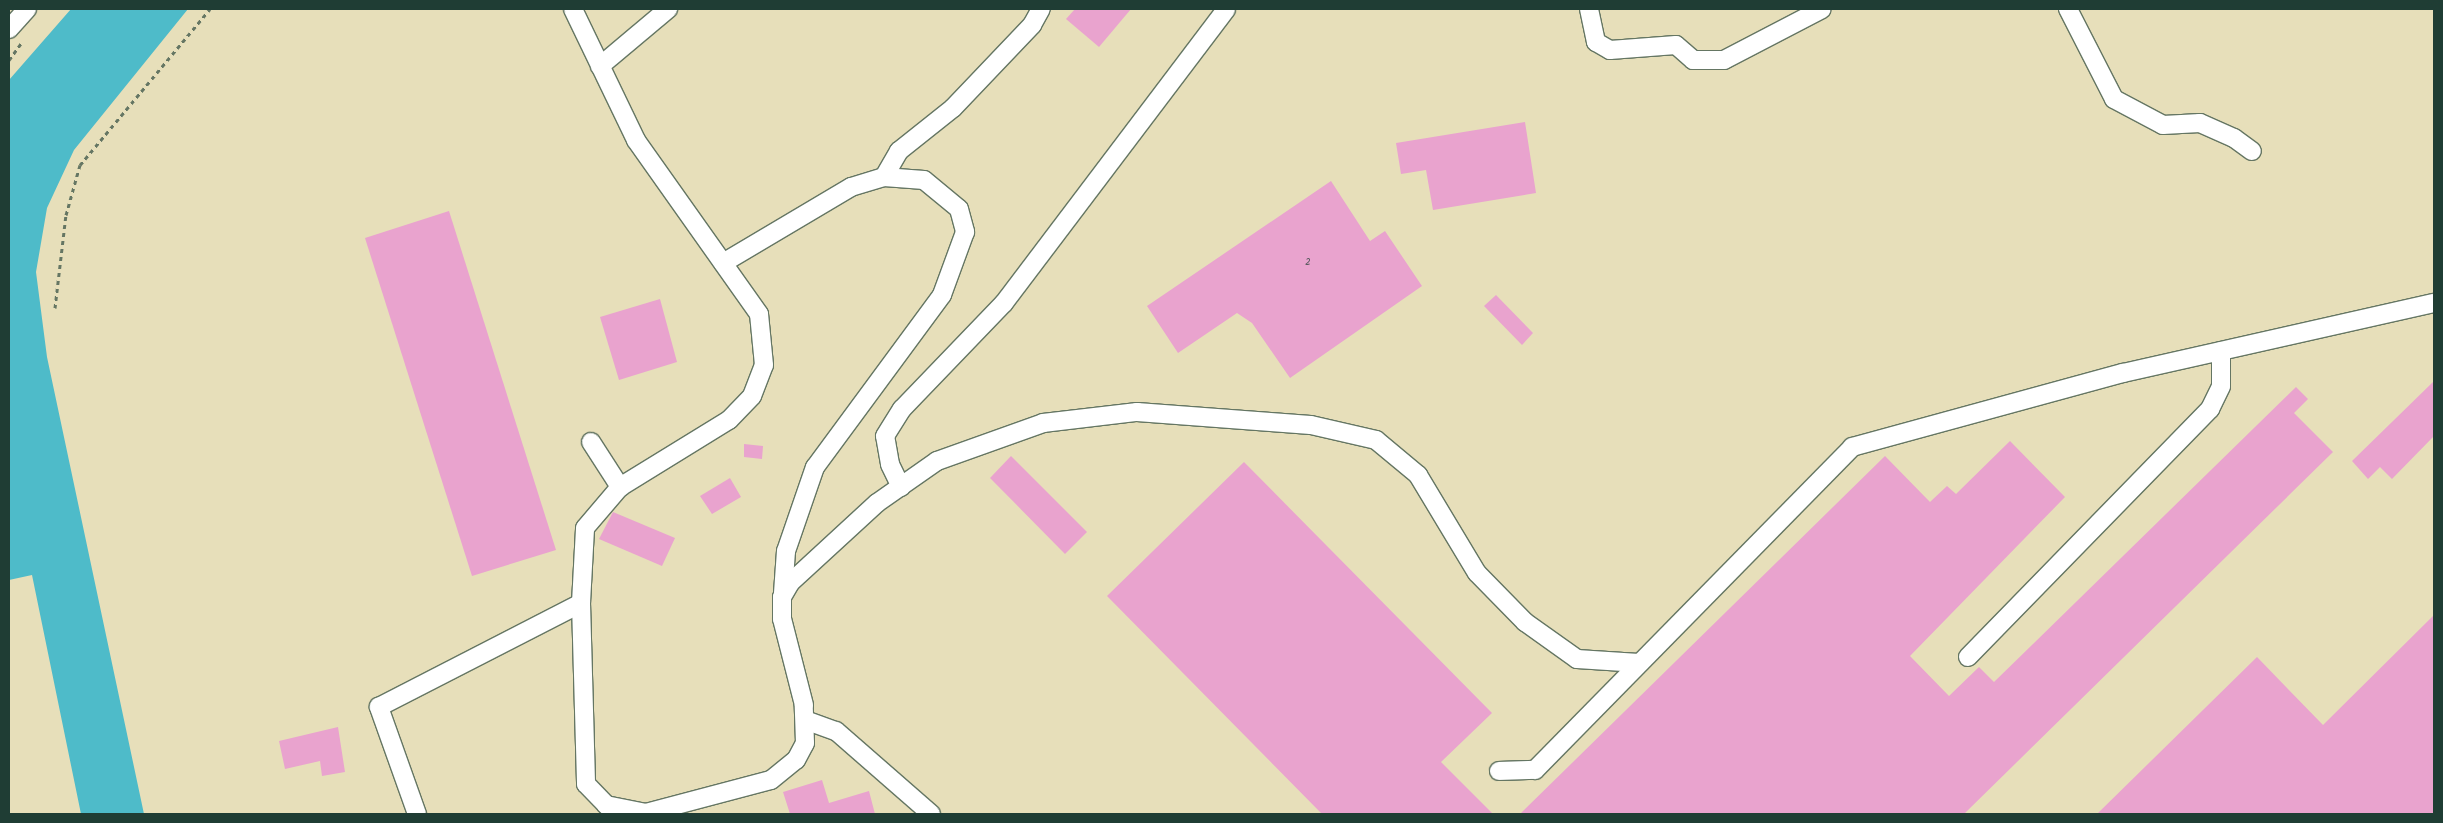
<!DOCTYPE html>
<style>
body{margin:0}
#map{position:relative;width:2443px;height:823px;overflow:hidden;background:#e7dfba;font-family:Kalam,sans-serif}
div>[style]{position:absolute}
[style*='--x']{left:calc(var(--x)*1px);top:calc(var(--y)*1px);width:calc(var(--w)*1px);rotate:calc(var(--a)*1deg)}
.water>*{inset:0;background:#4ebbc9}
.building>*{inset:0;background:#e9a3ce}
.path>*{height:3px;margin-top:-1.5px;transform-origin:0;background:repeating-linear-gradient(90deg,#657663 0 4px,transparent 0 8px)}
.roads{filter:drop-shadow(1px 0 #657663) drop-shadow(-1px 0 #657663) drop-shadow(0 1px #657663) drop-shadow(0 -1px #657663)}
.minor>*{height:18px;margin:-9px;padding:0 9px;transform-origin:9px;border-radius:9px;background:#fff}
span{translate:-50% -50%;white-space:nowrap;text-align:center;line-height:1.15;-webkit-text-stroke:4.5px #f6f6f2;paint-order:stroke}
.number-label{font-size:10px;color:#52565a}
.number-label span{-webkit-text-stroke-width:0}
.frame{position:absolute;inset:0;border:10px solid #1f3d34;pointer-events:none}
</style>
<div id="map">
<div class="water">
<div style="clip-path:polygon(71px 9px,188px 9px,74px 150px,47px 208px,36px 272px,47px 357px,144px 814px,81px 814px,32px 575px,9px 580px,9px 80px)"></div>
</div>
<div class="building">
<div style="clip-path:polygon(1075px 9px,1131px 9px,1099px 47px,1066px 19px)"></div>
<div style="clip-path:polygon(1525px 122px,1536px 193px,1433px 210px,1426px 170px,1401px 174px,1396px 143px)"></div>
<div style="clip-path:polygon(1331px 181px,1370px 241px,1385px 231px,1422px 286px,1290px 378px,1252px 323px,1237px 313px,1178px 353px,1147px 306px)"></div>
<div style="clip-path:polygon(449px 211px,556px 550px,472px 576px,365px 238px)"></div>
<div style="clip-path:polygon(1496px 295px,1533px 333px,1522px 345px,1484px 306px)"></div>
<div style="clip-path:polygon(660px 299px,677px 362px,619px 380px,600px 317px)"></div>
<div style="clip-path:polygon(2434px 381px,2434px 436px,2392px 479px,2380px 467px,2368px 479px,2352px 461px)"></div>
<div style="clip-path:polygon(2296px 387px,2308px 399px,2294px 413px,2333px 452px,1964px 814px,1520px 814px,1885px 456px,1930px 502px,1947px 486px,1956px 494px,2010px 441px,2065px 497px,1910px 656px,1949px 696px,1979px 667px,1994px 682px)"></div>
<div style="clip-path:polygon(744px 444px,763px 446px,762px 459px,744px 457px)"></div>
<div style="clip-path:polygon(1011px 456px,1087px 532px,1065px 554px,990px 478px)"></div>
<div style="clip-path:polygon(1244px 462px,1492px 713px,1441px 762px,1493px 814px,1322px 814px,1107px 596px)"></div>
<div style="clip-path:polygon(730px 478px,741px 497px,712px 514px,700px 496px)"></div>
<div style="clip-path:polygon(613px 512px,675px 538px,662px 566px,599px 539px)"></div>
<div style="clip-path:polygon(2434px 615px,2434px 814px,2097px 814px,2257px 657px,2323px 725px)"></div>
<div style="clip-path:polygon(338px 727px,345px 772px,322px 776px,320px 761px,285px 769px,279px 741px)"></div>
<div style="clip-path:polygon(822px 780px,829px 803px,869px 791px,875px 814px,790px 814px,783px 792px)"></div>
</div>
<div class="path">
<div style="--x:9;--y:60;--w:22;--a:-54"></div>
<div style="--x:55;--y:308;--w:94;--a:-83.3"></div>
<div style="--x:66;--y:215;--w:52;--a:-74.4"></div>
<div style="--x:80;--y:165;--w:203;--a:-50.2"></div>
</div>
<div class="roads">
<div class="minor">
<div style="--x:1589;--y:9;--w:34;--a:78"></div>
<div style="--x:1596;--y:42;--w:16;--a:30"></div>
<div style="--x:1610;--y:50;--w:66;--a:-4.3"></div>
<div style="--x:1676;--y:45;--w:23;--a:41"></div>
<div style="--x:1693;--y:60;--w:31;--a:0"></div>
<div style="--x:1724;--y:60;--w:110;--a:-27.5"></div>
<div style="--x:2068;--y:9;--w:101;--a:62.9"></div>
<div style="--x:2114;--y:99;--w:55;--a:28"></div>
<div style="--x:2163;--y:125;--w:37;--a:-3"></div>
<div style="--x:2200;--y:123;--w:37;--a:24"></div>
<div style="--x:2234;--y:138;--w:22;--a:36"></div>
<div style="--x:9;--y:29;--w:27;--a:-48"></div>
<div style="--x:600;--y:66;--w:89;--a:-40"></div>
<div style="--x:884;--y:177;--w:30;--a:-60"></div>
<div style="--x:899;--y:151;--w:69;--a:-38.5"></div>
<div style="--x:953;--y:108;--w:115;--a:-46.4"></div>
<div style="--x:1032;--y:25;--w:18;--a:-61"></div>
<div style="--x:723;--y:263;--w:149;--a:-30.7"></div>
<div style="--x:851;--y:187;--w:34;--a:-17"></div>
<div style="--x:884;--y:177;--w:40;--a:4.3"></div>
<div style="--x:924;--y:180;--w:45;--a:39.6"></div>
<div style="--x:959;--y:209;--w:24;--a:75"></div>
<div style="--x:965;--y:232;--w:67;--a:110.1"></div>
<div style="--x:942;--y:295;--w:214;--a:126.4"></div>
<div style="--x:815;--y:467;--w:89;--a:109"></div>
<div style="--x:786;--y:551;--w:42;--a:94.1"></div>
<div style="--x:591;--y:442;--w:54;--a:57.2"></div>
<div style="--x:901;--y:487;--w:25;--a:-116"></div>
<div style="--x:890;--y:464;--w:28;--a:-100"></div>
<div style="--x:885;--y:436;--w:32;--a:-58"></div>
<div style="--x:902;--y:409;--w:147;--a:-46.1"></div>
<div style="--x:1004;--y:303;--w:368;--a:-52.9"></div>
<div style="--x:581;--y:603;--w:181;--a:88.4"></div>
<div style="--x:586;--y:784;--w:29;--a:46"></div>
<div style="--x:606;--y:805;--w:41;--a:11.3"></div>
<div style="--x:646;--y:813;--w:129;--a:-14.8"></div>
<div style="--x:771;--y:780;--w:32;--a:-39"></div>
<div style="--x:796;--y:760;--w:19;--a:-62"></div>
<div style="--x:805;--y:743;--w:38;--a:-92"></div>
<div style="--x:804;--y:705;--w:89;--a:-104.3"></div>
<div style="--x:782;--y:619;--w:22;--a:-90"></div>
<div style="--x:782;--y:597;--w:16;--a:-60"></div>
<div style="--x:790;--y:583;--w:118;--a:-42.6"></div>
<div style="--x:877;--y:503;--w:73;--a:-35"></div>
<div style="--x:937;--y:461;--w:113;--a:-19.7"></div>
<div style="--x:1043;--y:423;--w:95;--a:-6.7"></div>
<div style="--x:1137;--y:412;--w:174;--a:4.3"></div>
<div style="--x:1311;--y:425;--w:67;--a:13"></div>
<div style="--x:1376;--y:440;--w:55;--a:39.8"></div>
<div style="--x:1418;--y:475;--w:114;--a:59"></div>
<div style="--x:1477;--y:573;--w:69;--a:45.6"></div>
<div style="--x:1525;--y:622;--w:64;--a:35.4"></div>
<div style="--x:1577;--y:659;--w:62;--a:3.7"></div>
<div style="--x:1968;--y:657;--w:347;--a:-45.7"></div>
<div style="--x:2210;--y:409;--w:25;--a:-64"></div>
<div style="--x:2221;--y:386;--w:35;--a:-90"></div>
<div style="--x:805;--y:720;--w:33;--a:20"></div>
<div style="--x:836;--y:731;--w:126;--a:41.1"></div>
<div style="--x:1499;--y:771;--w:36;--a:-2"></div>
<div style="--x:1535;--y:770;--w:453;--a:-45.5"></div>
<div style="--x:1852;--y:447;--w:281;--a:-15.3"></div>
<div style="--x:2123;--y:373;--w:319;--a:-12.7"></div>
<div style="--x:417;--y:814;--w:114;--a:-109.6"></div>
<div style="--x:379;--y:707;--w:227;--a:-27.2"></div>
<div style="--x:581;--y:603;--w:75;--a:-86.9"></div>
<div style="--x:585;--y:528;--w:54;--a:-49.5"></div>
<div style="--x:620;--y:487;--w:128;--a:-31.6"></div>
<div style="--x:729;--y:420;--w:33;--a:-46"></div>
<div style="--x:752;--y:396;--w:33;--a:-69"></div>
<div style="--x:764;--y:365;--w:51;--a:-95.6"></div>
<div style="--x:759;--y:314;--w:213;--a:-125.3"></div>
<div style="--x:636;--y:140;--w:145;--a:-115.7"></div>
</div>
</div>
<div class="number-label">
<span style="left:1308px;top:263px">2</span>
</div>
<div class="frame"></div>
</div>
